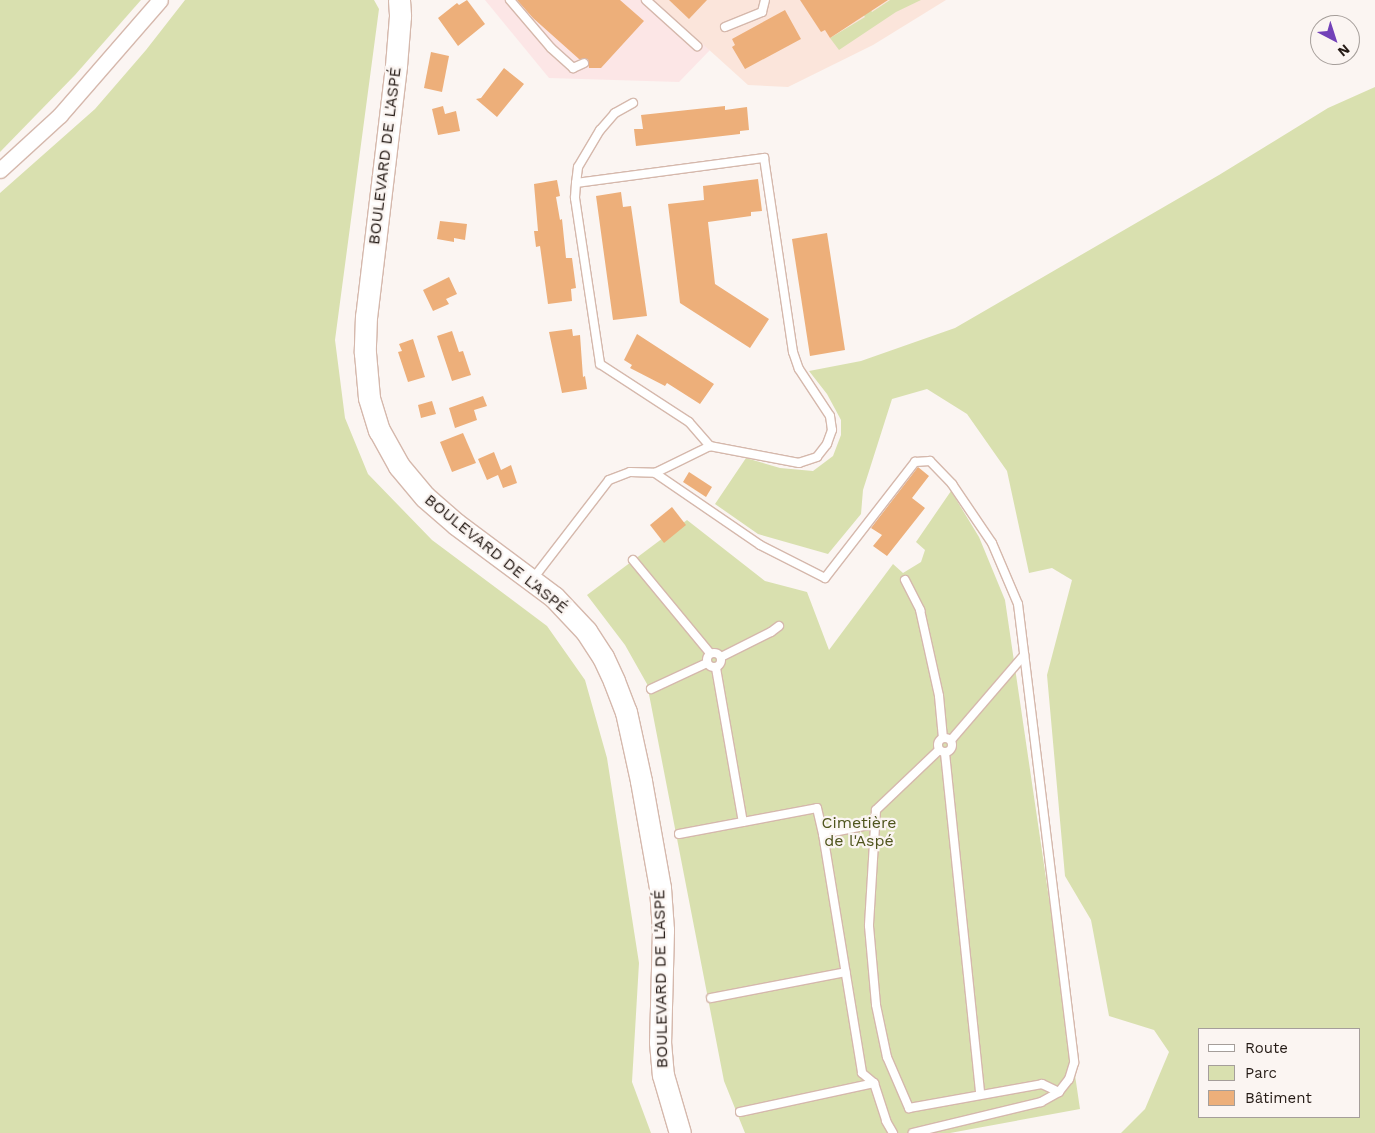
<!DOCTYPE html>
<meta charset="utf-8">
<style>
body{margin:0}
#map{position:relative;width:1375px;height:1133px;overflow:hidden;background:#fbf5f2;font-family:"Work Sans",sans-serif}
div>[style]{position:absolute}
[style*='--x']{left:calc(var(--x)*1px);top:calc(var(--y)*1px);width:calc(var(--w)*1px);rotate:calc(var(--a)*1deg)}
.commercial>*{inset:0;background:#fce6e6}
.built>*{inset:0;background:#fbe5db}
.green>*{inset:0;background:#d9e0af}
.building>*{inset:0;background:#edaf7a}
.roads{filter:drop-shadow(1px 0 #d5b8ac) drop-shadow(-1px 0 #d5b8ac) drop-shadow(0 1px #d5b8ac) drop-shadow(0 -1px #d5b8ac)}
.lane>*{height:8px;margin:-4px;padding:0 4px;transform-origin:4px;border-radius:4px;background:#fff}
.lane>.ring{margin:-4px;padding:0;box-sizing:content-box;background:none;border:8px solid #fff;border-radius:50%}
.street>*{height:15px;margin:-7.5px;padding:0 7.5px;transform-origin:7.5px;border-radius:7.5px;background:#fff}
.secondary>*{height:21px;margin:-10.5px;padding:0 10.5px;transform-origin:10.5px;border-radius:10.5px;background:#fff}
span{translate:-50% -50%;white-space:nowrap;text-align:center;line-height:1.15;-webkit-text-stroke:4.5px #fbf5f2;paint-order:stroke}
.street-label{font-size:16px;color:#251b16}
.park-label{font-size:16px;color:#4f541c}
.legend{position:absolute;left:1198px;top:1028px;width:162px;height:90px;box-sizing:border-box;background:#fbf5f2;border:1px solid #a59e9a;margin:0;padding:6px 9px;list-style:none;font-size:15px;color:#251b16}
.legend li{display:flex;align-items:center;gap:10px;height:25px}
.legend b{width:25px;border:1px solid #a59e9a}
.north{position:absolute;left:1310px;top:15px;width:50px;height:50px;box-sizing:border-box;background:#fbf5f2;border:1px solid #a59e9a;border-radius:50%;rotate:140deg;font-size:14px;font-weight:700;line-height:20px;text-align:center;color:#251b16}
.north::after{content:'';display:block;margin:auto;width:18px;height:22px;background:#7241b8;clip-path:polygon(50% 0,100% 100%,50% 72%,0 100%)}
</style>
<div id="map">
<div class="commercial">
<div style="clip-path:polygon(485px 0,654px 0,710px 50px,679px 82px,549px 78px)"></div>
</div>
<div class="built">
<div style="clip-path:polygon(654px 0,946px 0,873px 45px,788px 87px,748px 85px)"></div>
</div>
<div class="green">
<div style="clip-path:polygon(0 0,141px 0,75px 75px,0 152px)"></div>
<div style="clip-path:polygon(185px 0,374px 0,379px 9px,335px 340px,345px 418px,368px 474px,432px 540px,547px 626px,585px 680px,607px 758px,639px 963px,632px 1082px,651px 1133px,0 1133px,0 193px,95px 109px,146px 50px)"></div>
<div style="clip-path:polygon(854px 0,865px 0,872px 12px,890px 0,921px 0,896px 12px,839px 50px,830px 38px,865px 17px)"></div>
<div style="clip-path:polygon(evenodd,1375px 87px,1375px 1133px,1121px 1133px,1145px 1109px,1169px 1052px,1154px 1030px,1109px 1016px,1091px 920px,1065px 876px,1047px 675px,1072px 580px,1052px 568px,1029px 573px,1007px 471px,967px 414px,927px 389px,892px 399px,863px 490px,861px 514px,828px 554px,758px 534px,715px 504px,746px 458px,780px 468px,813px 471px,833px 456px,841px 435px,841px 420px,827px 394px,809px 371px,861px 361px,955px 328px,1219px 175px,1328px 108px,1375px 87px,1199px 1029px,1359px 1029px,1359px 1117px,1199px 1117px,1199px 1029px)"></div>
<div style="clip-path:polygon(951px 491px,979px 537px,1005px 600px,1080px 1109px,950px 1133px,745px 1133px,724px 1081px,647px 684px,625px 645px,587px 595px,687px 520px,765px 581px,807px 592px,829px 650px,893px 564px,903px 573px,921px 562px,925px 550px,916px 542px)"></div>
</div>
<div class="building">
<div style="clip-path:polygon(467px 0,485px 24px,458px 46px,438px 18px,457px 3px,459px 5px)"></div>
<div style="clip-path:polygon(517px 0,620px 0,644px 21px,601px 68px,589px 68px,588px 59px,579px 59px,533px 18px)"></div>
<div style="clip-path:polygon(669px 0,707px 0,689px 19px)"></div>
<div style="clip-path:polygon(800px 0,888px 0,830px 38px,825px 30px,821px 32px)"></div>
<div style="clip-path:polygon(785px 10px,801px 39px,745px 69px,732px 47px,735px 45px,732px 39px)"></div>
<div style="clip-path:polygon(431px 52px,449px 56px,442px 92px,424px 88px)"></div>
<div style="clip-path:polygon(504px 68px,524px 84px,497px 117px,476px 99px,481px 98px)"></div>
<div style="clip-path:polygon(443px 106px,445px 114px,456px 111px,460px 131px,438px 135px,432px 109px)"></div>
<div style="clip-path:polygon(725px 106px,725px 110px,747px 107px,749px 130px,740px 131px,740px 134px,636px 146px,634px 129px,643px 129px,641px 115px)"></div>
<div style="clip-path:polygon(758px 179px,762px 211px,751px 212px,751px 216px,708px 222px,715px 284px,769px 319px,750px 348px,680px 303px,668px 204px,704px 200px,703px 186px)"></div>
<div style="clip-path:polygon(557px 180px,560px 196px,556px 197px,560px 220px,562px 219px,566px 258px,572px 258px,576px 288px,571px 289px,572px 301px,548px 304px,540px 246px,536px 247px,534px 231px,538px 231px,534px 184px)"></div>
<div style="clip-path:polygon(621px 192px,623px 207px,631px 206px,647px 316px,613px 320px,596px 196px)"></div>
<div style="clip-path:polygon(440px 221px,467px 224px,465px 240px,454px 238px,454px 242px,437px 239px)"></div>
<div style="clip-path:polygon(827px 233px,845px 350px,810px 356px,792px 239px)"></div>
<div style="clip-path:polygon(449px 277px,457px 294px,446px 299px,449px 304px,433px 311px,423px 290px)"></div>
<div style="clip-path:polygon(572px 329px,573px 336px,580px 335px,583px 377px,585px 376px,587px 389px,562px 393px,549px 332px)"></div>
<div style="clip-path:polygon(452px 331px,459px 352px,463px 351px,471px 375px,452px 381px,437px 336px)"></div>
<div style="clip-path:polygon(637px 334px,714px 384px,700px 404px,667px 383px,665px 386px,630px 368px,632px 365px,624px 360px)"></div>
<div style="clip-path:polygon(413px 339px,425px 377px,408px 382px,398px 352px,402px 351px,399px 344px)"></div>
<div style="clip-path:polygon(483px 396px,487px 406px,474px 410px,477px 420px,455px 428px,449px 408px)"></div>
<div style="clip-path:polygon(432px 401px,436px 414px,421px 418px,418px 405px)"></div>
<div style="clip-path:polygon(463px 433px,476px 463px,452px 472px,440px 442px)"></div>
<div style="clip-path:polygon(494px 452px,501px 470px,511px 465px,517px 483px,503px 488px,498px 475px,487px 480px,478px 459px)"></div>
<div style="clip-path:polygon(918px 467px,929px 476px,912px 498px,925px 508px,887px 556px,873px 546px,882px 535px,871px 528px)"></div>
<div style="clip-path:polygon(689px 472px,712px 487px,706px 497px,683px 482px)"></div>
<div style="clip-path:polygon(672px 507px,686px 525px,664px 543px,650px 525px)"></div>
</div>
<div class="roads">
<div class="lane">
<div style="--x:510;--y:0;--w:63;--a:49.5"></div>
<div style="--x:551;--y:48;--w:30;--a:42"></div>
<div style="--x:573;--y:68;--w:12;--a:-24"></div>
<div style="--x:646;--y:0;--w:69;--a:42"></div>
<div style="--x:725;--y:27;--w:40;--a:-22"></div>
<div style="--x:762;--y:12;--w:12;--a:-76"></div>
<div style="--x:633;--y:103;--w:21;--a:151"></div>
<div style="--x:615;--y:113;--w:23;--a:131"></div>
<div style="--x:600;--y:130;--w:43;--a:120.7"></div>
<div style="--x:578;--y:167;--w:16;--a:97"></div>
<div style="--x:576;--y:183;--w:190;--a:-7.6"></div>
<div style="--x:764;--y:158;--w:196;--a:81.5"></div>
<div style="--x:793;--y:352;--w:18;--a:71"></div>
<div style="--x:799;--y:369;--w:56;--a:56.6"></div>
<div style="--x:830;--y:416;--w:14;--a:82"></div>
<div style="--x:832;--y:430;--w:15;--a:110"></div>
<div style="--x:827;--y:444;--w:16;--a:128"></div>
<div style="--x:817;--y:457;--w:19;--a:162"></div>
<div style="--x:799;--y:463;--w:91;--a:-169.2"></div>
<div style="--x:710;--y:446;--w:61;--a:153.9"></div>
<div style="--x:576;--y:183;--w:15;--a:94"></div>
<div style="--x:575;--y:198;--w:168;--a:81.4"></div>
<div style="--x:600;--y:364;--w:106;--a:33.1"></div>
<div style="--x:689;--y:422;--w:32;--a:49"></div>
<div style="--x:633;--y:560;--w:121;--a:50.4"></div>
<div style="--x:532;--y:580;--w:126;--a:-52.4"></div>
<div style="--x:609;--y:480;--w:22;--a:-21"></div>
<div style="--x:630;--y:472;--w:25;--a:2"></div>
<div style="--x:655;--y:473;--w:127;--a:34.4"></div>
<div style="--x:760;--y:545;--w:73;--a:26.9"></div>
<div style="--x:825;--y:578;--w:147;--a:-52.2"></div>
<div style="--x:915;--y:462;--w:15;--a:-4"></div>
<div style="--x:930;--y:461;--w:32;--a:46"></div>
<div style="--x:952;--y:484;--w:71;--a:55.9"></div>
<div style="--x:992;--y:543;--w:66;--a:66.9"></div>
<div style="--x:1018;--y:604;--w:462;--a:83"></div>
<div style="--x:1074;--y:1063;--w:17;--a:107"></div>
<div style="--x:1069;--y:1079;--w:16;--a:128"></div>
<div style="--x:1059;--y:1092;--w:21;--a:151"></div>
<div style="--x:1041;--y:1102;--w:132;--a:166.4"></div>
<div style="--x:905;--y:580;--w:34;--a:63"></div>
<div style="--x:920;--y:610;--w:88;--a:77.5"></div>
<div style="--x:939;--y:696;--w:42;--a:84.6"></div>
<div class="ring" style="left:707px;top:653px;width:6px;height:6px"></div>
<div style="--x:721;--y:657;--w:56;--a:-26.6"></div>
<div style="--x:771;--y:632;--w:10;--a:-37"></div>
<div style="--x:716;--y:668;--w:156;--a:80.1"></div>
<div style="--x:743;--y:822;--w:75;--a:-10.7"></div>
<div style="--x:817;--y:808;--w:27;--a:77"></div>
<div style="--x:823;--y:834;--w:52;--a:-11.1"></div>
<div style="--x:651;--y:689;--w:62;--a:-24.9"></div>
<div class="ring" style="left:938px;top:738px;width:6px;height:6px"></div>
<div style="--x:951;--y:740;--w:112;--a:-49.3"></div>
<div style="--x:939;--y:750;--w:87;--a:136.4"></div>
<div style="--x:876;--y:810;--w:116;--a:93.5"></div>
<div style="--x:869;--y:926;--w:79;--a:84.9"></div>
<div style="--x:876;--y:1005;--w:53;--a:78.1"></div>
<div style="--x:887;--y:1057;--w:56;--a:66.7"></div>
<div style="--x:909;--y:1108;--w:135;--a:-10.2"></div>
<div style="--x:1042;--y:1084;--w:19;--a:25"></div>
<div style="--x:945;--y:753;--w:343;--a:84.1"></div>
<div style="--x:679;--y:834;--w:65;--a:-10.6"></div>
<div style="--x:823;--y:834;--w:242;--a:80.7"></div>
<div style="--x:862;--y:1073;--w:16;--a:40"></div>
<div style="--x:874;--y:1083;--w:40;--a:72"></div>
<div style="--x:886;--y:1121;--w:14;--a:60"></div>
<div style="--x:711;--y:998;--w:137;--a:-10.9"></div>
<div style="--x:740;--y:1112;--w:137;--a:-12.2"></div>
</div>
<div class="street">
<div style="--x:0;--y:170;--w:81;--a:-42.5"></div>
<div style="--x:60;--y:115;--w:152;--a:-49"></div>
</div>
<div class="secondary">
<div style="--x:399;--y:0;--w:16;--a:86"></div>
<div style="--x:400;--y:16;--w:50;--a:94.6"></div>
<div style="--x:396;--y:66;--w:252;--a:96.8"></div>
<div style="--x:366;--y:316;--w:37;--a:92"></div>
<div style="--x:365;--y:353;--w:45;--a:84.9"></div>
<div style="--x:369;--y:398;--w:34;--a:73"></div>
<div style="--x:379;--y:430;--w:41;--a:60.9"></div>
<div style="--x:399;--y:466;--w:40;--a:50"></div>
<div style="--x:425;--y:497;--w:41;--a:41.1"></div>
<div style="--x:456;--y:524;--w:122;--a:36.7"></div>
<div style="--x:554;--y:597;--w:47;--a:46.7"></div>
<div style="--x:586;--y:631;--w:31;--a:57"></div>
<div style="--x:603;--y:657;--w:26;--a:65"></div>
<div style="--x:614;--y:681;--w:33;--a:69"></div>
<div style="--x:626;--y:712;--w:71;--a:77.7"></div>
<div style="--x:641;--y:781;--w:109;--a:79.9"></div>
<div style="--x:660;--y:888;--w:42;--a:85.9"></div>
<div style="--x:663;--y:930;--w:112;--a:91.5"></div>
<div style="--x:660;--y:1042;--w:33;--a:85"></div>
<div style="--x:663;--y:1075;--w:60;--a:73.7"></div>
</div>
</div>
<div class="street-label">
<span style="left:385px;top:156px;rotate:-83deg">BOULEVARD DE L'ASPÉ</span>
<span style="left:496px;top:554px;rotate:39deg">BOULEVARD DE L'ASPÉ</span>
<span style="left:661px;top:979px;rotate:-91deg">BOULEVARD DE L'ASPÉ</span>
</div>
<div class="park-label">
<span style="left:859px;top:832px">Cimetière<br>de l'Aspé</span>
</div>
<ul class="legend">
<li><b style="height:6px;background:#fff"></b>Route</li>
<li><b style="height:14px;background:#d9e0af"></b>Parc</li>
<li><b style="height:14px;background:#edaf7a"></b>Bâtiment</li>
</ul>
<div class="north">N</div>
</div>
